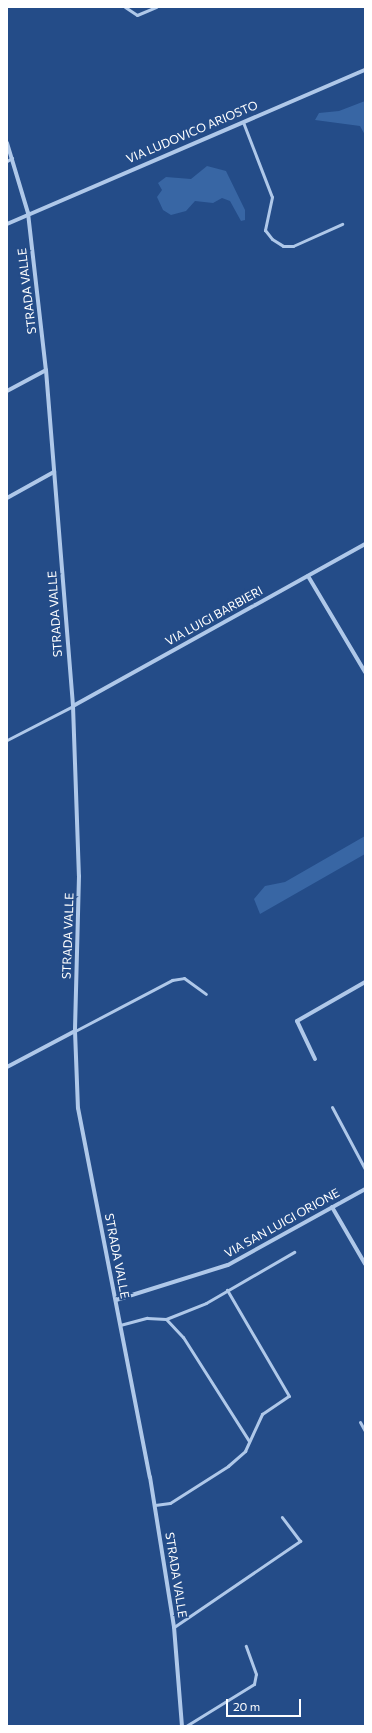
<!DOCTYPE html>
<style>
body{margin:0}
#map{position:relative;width:372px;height:1733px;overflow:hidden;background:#244c88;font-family:Commissioner,sans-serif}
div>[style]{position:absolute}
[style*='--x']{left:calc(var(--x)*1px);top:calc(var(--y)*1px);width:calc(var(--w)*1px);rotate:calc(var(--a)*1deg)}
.green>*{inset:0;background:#3866a4}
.lane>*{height:3px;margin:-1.5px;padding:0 1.5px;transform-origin:1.5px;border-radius:1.5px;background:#afc8e9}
.street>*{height:4px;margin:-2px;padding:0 2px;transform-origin:2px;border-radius:2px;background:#afc8e9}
span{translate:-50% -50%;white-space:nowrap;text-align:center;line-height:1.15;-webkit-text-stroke:3.5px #244c88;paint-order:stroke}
.street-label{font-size:12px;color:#fff}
.frame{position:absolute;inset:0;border:8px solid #fff;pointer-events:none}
.scale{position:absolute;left:226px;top:1699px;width:75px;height:18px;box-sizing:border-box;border:2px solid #fff;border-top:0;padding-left:5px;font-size:12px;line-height:14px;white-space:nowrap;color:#fff;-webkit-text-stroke:3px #244c88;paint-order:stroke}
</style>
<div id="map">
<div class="green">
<div style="clip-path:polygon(365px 101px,365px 135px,360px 126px,315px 120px,319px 113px,339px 111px)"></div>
<div style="clip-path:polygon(207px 166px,226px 171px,245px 210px,245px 220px,241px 221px,230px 201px,222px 198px,213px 203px,195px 201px,186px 211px,171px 215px,163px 210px,157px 197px,162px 190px,158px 183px,166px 177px,191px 179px)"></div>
<div style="clip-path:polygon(365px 836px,365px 854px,260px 914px,254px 899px,265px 886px,285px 882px)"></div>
</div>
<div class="lane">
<div style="--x:125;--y:7;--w:14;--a:34"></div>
<div style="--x:137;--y:15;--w:21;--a:-23"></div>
<div style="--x:243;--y:122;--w:80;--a:68.9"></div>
<div style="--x:272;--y:197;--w:34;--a:102"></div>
<div style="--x:265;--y:230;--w:11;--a:52"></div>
<div style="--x:272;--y:239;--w:13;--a:32"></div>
<div style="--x:283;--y:246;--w:10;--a:0"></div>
<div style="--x:293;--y:246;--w:54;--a:-24.2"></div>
<div style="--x:7;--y:161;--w:6;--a:-31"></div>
<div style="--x:7;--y:740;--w:74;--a:-27.3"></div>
<div style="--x:75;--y:1031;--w:110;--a:-27.7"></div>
<div style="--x:172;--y:980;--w:12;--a:-9"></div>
<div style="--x:184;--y:978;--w:27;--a:36"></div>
<div style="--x:332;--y:1107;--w:70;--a:62"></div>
<div style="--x:166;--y:1319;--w:43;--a:-21.8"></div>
<div style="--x:206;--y:1303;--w:102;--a:-30.1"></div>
<div style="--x:120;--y:1325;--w:28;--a:-15"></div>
<div style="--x:147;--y:1318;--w:19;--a:3"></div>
<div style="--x:166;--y:1319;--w:25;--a:47"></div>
<div style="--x:183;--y:1337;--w:123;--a:57.6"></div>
<div style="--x:360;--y:1422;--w:10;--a:61"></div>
<div style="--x:155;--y:1505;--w:15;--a:-8"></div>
<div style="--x:170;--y:1503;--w:69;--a:-32.5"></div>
<div style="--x:228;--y:1466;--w:23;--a:-41"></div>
<div style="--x:245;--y:1451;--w:41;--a:-65.3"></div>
<div style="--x:262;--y:1414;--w:32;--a:-34"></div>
<div style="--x:289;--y:1396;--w:123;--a:-120.3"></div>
<div style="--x:174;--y:1627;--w:153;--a:-34.3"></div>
<div style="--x:300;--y:1541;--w:30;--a:-127"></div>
<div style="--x:186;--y:1726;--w:80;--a:-31.7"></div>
<div style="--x:254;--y:1684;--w:10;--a:-79"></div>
<div style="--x:256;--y:1674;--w:30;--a:-110"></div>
</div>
<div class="street">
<div style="--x:7;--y:143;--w:73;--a:73.3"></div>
<div style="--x:28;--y:213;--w:158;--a:83.5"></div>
<div style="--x:46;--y:370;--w:337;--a:85.4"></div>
<div style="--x:73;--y:706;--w:170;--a:88"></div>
<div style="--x:79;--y:876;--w:155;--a:91.5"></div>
<div style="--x:75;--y:1031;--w:77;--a:87.8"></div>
<div style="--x:78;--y:1108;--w:376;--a:79"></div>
<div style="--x:150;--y:1477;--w:152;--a:80.9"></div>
<div style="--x:174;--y:1627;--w:99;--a:85.4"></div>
<div style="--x:7;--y:224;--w:390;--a:-23.3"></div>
<div style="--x:7;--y:391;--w:44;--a:-28.3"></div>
<div style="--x:7;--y:498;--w:54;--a:-29"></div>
<div style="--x:308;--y:576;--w:112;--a:59.3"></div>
<div style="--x:73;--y:706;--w:334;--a:-29"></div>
<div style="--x:315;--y:1059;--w:42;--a:-115.3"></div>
<div style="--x:297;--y:1021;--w:78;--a:-29.8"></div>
<div style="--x:7;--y:1067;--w:77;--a:-27.9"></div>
<div style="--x:332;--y:1207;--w:66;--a:59.9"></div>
<div style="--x:116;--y:1300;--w:117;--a:-17.4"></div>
<div style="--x:228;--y:1265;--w:157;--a:-29"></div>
</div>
<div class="street-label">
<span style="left:192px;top:132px;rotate:-23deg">VIA LUDOVICO ARIOSTO</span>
<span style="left:27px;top:291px;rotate:-97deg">STRADA VALLE</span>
<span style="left:55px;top:614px;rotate:-94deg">STRADA VALLE</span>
<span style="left:214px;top:616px;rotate:-29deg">VIA LUIGI BARBIERI</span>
<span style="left:68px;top:936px;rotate:-88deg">STRADA VALLE</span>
<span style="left:282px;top:1223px;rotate:-29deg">VIA SAN LUIGI ORIONE</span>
<span style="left:117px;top:1256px;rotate:79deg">STRADA VALLE</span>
<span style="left:176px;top:1575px;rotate:81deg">STRADA VALLE</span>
</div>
<div class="frame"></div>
<div class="scale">20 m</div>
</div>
